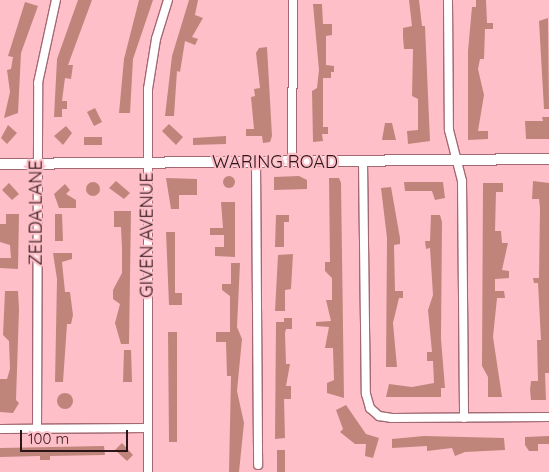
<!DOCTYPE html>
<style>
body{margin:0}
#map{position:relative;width:549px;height:472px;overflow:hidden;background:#ffbfc8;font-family:Quicksand,sans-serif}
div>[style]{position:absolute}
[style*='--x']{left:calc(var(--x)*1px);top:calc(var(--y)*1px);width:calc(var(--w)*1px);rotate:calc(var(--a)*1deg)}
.building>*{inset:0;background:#bf857b}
.round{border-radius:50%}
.roads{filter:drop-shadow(1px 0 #a26972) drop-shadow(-1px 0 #a26972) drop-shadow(0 1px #a26972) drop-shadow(0 -1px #a26972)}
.minor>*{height:8px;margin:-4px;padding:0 4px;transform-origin:4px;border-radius:4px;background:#fff}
.tertiary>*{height:10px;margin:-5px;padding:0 5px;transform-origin:5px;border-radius:5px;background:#fff}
span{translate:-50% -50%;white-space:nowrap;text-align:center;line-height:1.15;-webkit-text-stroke:4.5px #ffbfc8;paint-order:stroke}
.street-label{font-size:18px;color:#2b1519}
.scale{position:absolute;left:20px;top:430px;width:108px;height:22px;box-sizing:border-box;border:2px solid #2b1519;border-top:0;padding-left:6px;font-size:15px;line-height:18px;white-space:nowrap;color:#2b1519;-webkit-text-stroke:4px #ffbfc8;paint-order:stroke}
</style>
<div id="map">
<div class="building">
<div style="clip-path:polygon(78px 0,92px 0,68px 65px,73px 65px,71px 79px,65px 78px,62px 101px,67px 101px,67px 109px,62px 109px,62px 117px,54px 117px,57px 59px)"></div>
<div style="clip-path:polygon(139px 0,153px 0,133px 59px,130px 113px,119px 113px,124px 59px)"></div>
<div style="clip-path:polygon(189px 0,198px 0,195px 15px,203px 18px,192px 37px,198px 39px,195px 45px,185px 41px,180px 72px,177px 71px,174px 116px,165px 116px,172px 56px)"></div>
<div style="clip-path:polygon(409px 0,419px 0,422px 26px,425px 26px,430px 141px,408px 144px,407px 131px,418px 130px,418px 99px,412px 96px,413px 49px,404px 49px,403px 37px,403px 28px,412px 26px)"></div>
<div style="clip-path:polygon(476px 0,486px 0,487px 23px,493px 23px,493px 29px,485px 29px,484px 59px,480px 59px,478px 69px,484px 95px,478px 131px,488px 131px,488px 139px,468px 140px,468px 51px,472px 7px,476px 7px)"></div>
<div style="clip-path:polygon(25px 2px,38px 6px,21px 53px,18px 113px,4px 118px,10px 92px,7px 70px,11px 69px,13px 57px,8px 56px)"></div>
<div style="clip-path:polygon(313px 4px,322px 4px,323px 24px,332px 24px,332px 35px,326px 36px,326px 65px,334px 66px,334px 72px,331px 72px,331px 78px,323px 78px,323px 127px,328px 127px,328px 134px,322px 134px,323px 141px,313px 142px,312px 91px,317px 88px,319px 70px)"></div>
<div style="clip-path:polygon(548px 18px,549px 109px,544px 109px,539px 21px)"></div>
<div style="clip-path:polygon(267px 47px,272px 136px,270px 142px,263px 143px,262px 136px,246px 136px,246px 129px,254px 129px,251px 97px,255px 96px,254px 89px,260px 88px,256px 53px,259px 48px)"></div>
<div style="clip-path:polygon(95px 108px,102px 122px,94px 126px,87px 112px)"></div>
<div style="clip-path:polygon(542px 117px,549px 117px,549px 139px,526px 139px,525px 121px,543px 121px)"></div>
<div style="clip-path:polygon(385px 123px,392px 123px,396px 140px,382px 140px)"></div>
<div style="clip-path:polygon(169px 124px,183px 137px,176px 145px,162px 131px)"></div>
<div style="clip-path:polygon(8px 125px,17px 133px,7px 144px,1px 138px)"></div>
<div style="clip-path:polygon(66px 126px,72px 133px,63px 145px,54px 136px)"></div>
<div style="clip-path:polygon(226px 136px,226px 144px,193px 145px,193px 138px)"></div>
<div style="clip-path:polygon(84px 137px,102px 137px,102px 145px,84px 145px)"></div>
<div class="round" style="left:223px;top:176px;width:12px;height:12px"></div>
<div style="clip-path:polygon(299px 176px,307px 180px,307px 189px,274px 190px,274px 177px)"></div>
<div style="clip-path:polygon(166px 178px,197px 179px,197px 195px,179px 195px,179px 209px,171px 209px)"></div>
<div style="clip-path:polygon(329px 178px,339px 178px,341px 183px,344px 398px,327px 393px,327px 383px,334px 380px,333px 348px,325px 348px,329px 327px,316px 326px,316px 322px,331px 321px,326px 300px,332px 300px,332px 278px,325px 271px,325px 262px,330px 262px)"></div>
<div style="clip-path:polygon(116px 181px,130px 193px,124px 199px,109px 188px)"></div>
<div style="clip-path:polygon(533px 181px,549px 183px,549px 373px,545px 373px,546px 400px,531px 400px,530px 390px,531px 381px,538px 381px,537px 340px,541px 340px,538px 283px,534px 283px,533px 278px,539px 278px,540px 208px,539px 199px,532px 199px)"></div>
<div style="clip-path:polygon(404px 182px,443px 182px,445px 198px,435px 200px,432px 191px,405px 191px)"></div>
<div class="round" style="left:86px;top:182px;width:14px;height:14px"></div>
<div style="clip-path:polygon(9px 183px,19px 194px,12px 200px,2px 190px)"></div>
<div style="clip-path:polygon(483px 183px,503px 183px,503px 192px,496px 192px,495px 231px,501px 231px,502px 243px,508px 243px,502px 270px,509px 271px,509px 278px,495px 279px,495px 291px,504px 291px,505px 298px,497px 298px,493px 337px,502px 397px,488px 397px,488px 377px,482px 366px)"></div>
<div style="clip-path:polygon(65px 184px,70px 190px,66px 194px,76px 200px,76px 208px,59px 208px,54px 194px)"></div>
<div style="clip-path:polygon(391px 187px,400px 238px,400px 244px,394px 245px,395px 291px,403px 291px,403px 298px,399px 298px,393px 323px,397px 367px,386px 367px,387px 238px,381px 188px)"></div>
<div style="clip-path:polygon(221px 202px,235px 202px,235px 257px,215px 256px,215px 247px,224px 247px,224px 235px,210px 235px,210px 228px,223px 228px)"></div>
<div style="clip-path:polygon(114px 211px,131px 211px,129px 344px,121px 344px,115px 323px,120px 304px,113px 299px,113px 290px,122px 273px,122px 248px,121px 227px,114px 227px)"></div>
<div style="clip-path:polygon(6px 214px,19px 214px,18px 269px,0 268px,0 258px,11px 258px,10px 245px,0 242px,0 224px,6px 224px)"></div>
<div style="clip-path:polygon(55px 214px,62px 214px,63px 241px,55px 241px)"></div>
<div style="clip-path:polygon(276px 215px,289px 215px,289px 222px,284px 222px,284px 247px,275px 247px)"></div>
<div style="clip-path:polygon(431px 215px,440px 215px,442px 222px,441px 339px,445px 388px,441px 388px,441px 397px,386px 397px,389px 384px,412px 387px,434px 383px,433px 361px,427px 361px,427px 352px,432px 352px,428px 310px,433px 295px,430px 248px,426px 249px,425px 241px,430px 241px)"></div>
<div style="clip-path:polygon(166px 232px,175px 232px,175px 293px,182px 293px,182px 305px,169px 305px)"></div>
<div style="clip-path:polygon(53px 253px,72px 253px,72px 259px,62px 262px,65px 292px,70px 292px,73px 315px,71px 324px,67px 324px,63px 382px,55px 382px,57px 279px)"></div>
<div style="clip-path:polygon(293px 254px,291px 289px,285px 290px,285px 311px,275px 311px,278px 255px)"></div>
<div style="clip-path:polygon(231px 263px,240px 263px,237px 327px,242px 339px,237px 391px,244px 423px,239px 472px,229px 472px,231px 376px,227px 376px,226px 342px,216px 342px,216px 332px,230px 332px,230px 296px,222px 290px,222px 284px,231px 284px)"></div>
<div style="clip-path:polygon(5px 291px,18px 291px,19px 309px,16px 400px,19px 403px,13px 413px,0 412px,0 379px,7px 379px,10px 369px,9px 341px,3px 335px)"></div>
<div style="clip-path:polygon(284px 318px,292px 318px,292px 329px,286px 329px,285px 333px,286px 364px,290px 364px,286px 386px,291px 386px,291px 399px,284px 399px,285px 438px,275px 439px,276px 322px,284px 322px)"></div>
<div style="clip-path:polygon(168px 332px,177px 332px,177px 442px,169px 442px)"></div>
<div style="clip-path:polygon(124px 350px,131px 350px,132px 382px,123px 382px)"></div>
<div class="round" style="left:57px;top:393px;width:16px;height:16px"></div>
<div style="clip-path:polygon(346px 405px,366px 434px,379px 438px,373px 458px,365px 456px,366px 444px,355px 444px,340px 432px,343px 429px,336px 410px)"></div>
<div style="clip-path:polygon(424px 436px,504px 438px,505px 450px,465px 452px,455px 456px,452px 448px,427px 451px,427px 446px,392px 448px,392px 439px)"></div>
<div style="clip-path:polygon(549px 436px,549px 444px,538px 444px,538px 451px,529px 451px,525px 445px,525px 437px)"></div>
<div style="clip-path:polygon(122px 443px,133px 455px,127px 461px,115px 450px)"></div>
<div style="clip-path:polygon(104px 446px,105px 455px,50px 456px,50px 460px,40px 460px,40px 456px,0 457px,0 448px)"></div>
<div style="clip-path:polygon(277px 450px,285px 450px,285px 472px,277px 472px)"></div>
</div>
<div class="roads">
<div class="minor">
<div style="--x:448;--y:0;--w:130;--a:89.6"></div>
<div style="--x:449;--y:130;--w:53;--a:75.7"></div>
<div style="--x:462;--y:181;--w:237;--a:89.5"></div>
<div style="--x:363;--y:161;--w:233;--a:89.3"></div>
<div style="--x:366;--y:394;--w:15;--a:74"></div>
<div style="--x:370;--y:408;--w:12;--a:42"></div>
<div style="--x:379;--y:416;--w:13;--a:9"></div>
<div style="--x:392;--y:418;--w:157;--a:-0.4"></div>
<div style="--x:256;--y:162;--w:303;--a:89.6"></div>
<div style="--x:292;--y:162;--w:162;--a:-89.6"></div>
<div style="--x:0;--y:429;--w:148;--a:-0.4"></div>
<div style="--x:37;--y:429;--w:346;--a:-89.8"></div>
<div style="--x:38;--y:83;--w:85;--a:-77.8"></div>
<div style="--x:148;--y:472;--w:383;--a:-90"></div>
<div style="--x:148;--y:89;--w:51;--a:-80.9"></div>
<div style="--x:156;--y:39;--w:41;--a:-72.9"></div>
</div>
<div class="tertiary">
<div style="--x:0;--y:164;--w:549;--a:-0.52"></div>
</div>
</div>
<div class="street-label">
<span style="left:275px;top:162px">WARING ROAD</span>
<span style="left:36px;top:213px;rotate:-90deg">ZELDA LANE</span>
<span style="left:147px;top:235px;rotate:-90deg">GIVEN AVENUE</span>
</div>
<div class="scale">100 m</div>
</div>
